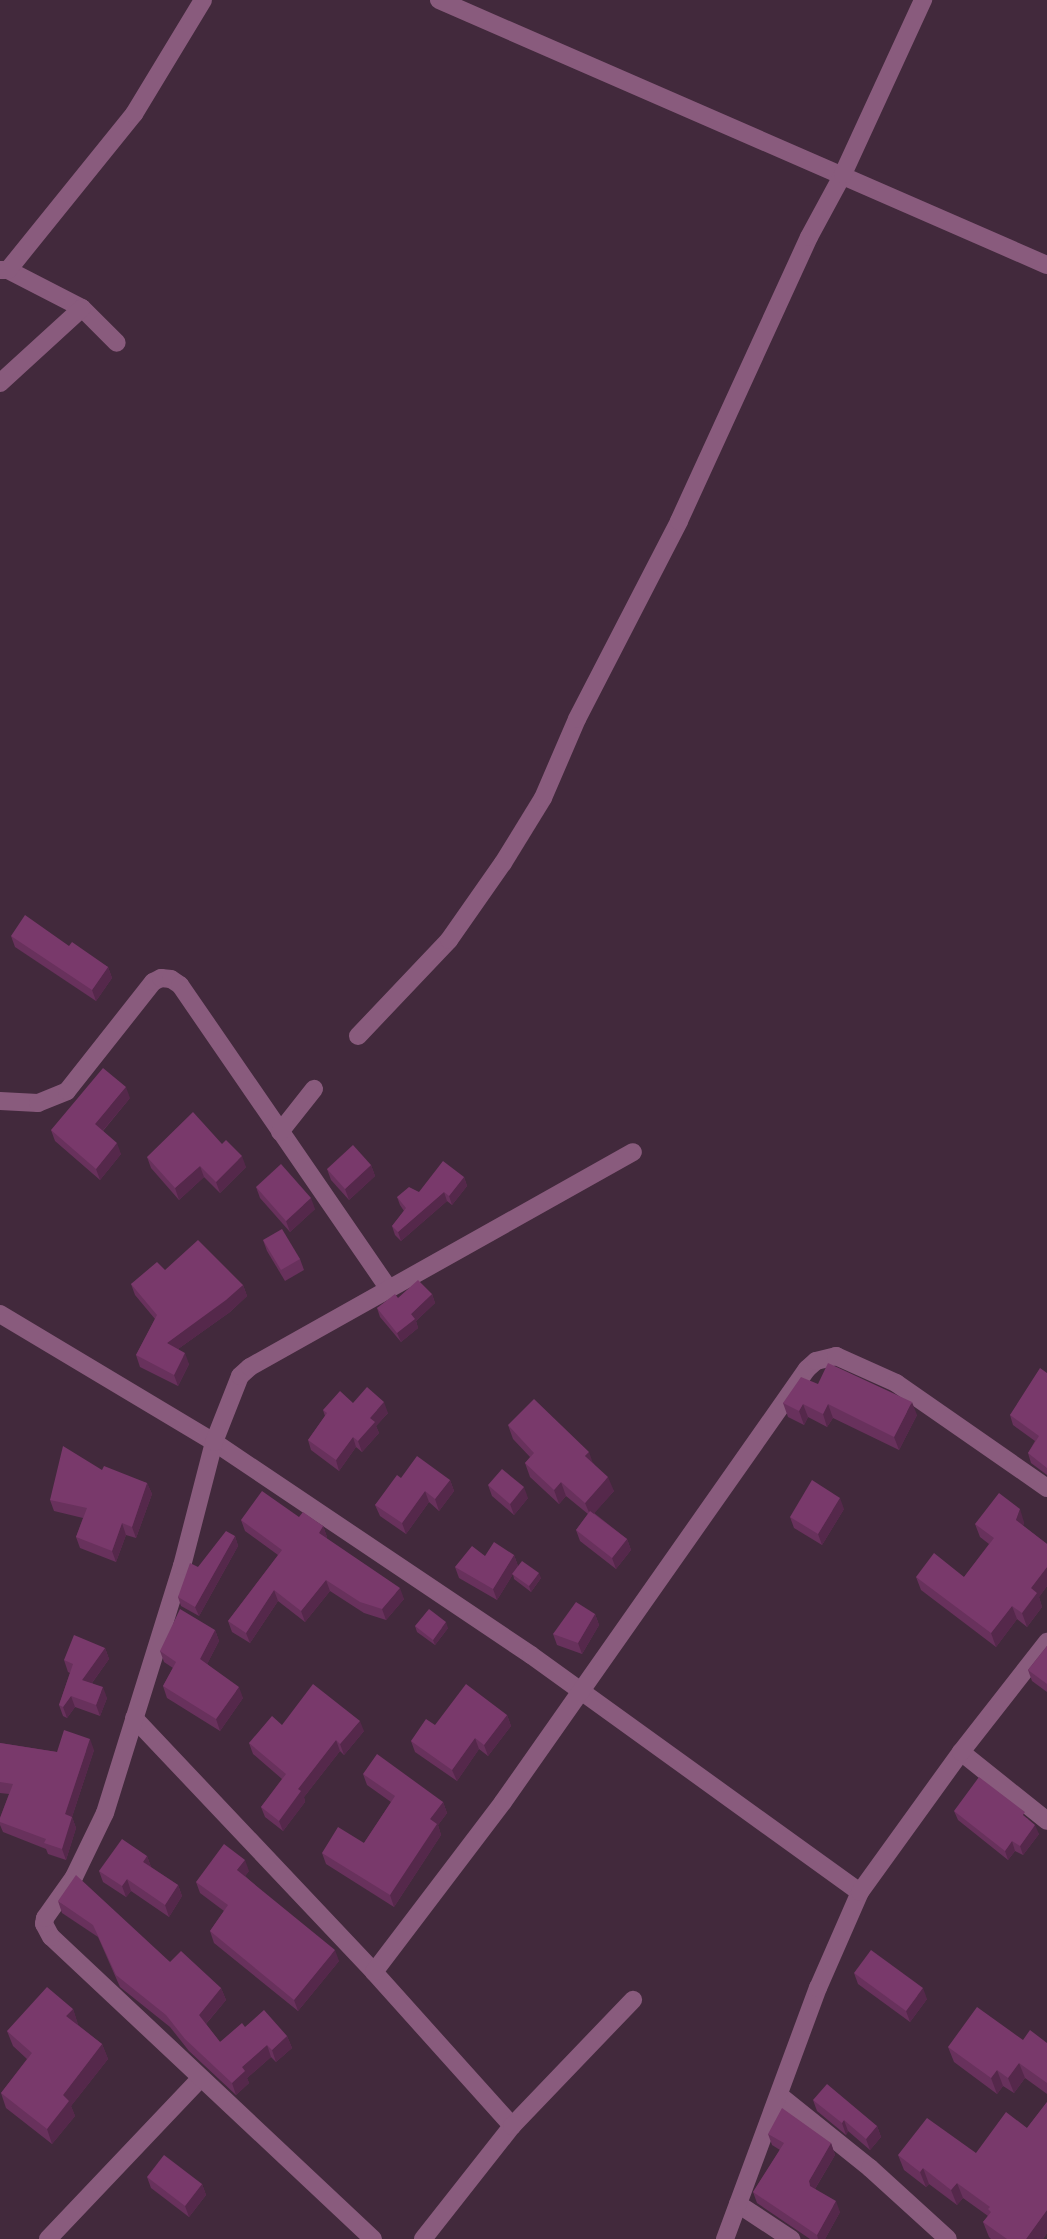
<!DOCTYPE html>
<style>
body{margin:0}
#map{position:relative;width:1047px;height:2239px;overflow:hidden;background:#42293c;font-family:"Space Grotesk",sans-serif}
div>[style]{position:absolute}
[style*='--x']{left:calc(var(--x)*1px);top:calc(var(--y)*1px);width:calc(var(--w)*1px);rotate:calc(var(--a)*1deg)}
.street>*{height:18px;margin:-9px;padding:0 9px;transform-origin:9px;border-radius:9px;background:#895b7d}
.wall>*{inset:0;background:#68315c}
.shaded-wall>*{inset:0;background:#55284b}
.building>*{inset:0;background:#79396b}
span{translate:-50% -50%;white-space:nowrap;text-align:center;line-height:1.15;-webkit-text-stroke:5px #22161f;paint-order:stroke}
</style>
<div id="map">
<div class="street">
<div style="--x:439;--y:0;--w:663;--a:23.55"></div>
<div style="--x:0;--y:270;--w:8;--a:0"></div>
<div style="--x:8;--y:270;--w:83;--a:27.2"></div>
<div style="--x:82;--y:308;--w:49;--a:45"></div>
<div style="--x:8;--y:270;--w:201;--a:-51.1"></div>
<div style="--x:134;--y:114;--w:133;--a:-58.8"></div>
<div style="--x:0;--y:383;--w:111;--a:-42.4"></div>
<div style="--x:358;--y:1036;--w:132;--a:-46.5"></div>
<div style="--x:449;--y:940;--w:94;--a:-55"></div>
<div style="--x:503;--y:863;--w:76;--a:-58.4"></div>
<div style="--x:543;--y:798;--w:86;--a:-66.7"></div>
<div style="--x:577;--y:719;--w:223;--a:-62.7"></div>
<div style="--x:679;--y:521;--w:312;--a:-65.4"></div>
<div style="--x:809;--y:237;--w:72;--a:-61.6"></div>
<div style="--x:843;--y:174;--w:192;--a:-65.3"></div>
<div style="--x:0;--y:1101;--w:38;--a:3"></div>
<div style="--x:38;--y:1103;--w:31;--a:-22"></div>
<div style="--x:67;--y:1091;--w:139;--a:-51.7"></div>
<div style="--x:153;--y:982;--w:9;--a:-27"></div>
<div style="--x:161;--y:978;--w:10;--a:6"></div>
<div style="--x:171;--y:979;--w:11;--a:34"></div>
<div style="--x:180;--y:985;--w:369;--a:55.5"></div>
<div style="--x:280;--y:1132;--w:55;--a:-51.7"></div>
<div style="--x:0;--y:1314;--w:249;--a:30.9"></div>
<div style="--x:214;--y:1442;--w:382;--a:33.9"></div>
<div style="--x:531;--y:1655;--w:405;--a:35.8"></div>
<div style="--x:134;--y:1718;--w:349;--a:46.6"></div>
<div style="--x:374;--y:1972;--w:207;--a:48.1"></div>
<div style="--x:512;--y:2126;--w:144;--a:128.2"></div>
<div style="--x:961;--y:1752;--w:110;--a:38.7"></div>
<div style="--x:374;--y:1972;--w:213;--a:-52.8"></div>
<div style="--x:503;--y:1802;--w:529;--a:-54.93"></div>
<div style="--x:807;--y:1369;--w:12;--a:-42"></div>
<div style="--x:816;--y:1361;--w:21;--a:-14"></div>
<div style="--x:836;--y:1356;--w:66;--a:24.2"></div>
<div style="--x:896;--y:1383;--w:184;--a:34.8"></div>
<div style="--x:779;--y:2095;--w:117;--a:38.7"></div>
<div style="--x:870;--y:2168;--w:105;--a:42.3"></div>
<div style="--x:512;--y:2126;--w:175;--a:-46.2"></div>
<div style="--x:738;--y:2204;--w:64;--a:33.4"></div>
<div style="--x:48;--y:2239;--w:221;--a:-46.5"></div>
<div style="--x:373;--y:2239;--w:441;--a:-136.8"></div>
<div style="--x:51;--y:1937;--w:15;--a:-118"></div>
<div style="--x:44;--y:1924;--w:6;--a:-81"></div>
<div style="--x:45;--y:1918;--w:50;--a:-54.7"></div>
<div style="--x:74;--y:1877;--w:71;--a:-64.2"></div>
<div style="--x:105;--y:1813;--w:259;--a:-72.7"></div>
<div style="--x:182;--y:1566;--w:128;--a:-75.5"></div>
<div style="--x:214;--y:1442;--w:71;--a:-68.5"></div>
<div style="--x:240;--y:1376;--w:13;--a:-42"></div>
<div style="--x:250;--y:1367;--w:439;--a:-29.3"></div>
<div style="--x:725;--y:2239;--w:268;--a:-69.7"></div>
<div style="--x:818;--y:1988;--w:105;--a:-66.4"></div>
<div style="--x:860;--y:1892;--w:173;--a:-54.2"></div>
<div style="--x:961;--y:1752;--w:140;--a:-52"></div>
</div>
<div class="wall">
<div style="clip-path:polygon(11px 936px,69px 946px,108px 967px,112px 978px,96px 1001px,15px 947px)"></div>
<div style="clip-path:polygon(130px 1098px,103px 1131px,121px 1154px,100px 1180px,55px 1141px,51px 1130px)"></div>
<div style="clip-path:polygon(222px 1144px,246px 1167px,220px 1193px,204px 1177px,179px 1200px,151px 1168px,147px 1157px)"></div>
<div style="clip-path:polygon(371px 1165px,375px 1176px,349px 1200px,331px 1180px,327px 1169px)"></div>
<div style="clip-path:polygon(464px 1177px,467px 1186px,452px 1205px,447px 1201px,401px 1241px,395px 1235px,392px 1226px,404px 1211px,400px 1205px,397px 1197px,419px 1192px)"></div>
<div style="clip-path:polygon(256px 1187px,315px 1209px,290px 1232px,260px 1198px)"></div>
<div style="clip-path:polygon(263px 1240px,300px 1259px,304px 1270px,285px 1281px,267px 1251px)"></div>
<div style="clip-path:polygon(165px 1270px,243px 1285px,247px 1296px,230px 1312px,178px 1349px,189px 1364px,178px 1386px,140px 1367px,136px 1355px,155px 1319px,135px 1295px,131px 1284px)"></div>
<div style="clip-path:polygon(432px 1294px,435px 1303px,416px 1321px,418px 1328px,401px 1342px,380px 1317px,377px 1308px,398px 1298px)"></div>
<div style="clip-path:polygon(1047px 1373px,1047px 1475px,1031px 1463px,1028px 1453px,1035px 1441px,1013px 1425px,1010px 1415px)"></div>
<div style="clip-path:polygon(818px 1384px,917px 1415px,899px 1450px,833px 1418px,827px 1427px,808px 1417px,804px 1425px,788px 1417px,783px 1403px)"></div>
<div style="clip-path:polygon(353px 1403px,388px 1413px,376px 1426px,379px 1433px,362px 1452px,356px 1447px,339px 1471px,311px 1450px,308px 1440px,325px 1416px,323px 1410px)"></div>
<div style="clip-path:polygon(508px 1425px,593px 1463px,614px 1491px,594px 1513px,627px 1539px,631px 1550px,616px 1569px,580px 1541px,576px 1530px,588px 1514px,566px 1496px,559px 1504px,530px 1477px,525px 1463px,530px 1457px,513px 1439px)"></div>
<div style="clip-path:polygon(102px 1470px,147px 1483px,152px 1494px,136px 1538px,126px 1535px,116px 1562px,80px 1548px,76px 1537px,83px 1518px,54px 1511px,50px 1500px)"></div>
<div style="clip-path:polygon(401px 1478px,450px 1480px,454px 1491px,439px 1511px,429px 1502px,406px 1534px,380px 1516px,375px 1505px)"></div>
<div style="clip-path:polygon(488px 1485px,528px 1498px,514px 1515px,492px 1496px)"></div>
<div style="clip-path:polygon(844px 1509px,822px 1545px,794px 1528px,790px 1517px)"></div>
<div style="clip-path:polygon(299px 1517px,323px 1526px,327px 1537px,326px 1538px,404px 1599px,386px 1620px,364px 1613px,330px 1591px,305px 1622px,278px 1601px,250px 1643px,232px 1632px,228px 1621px,278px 1555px,245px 1531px,241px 1520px)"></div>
<div style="clip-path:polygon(1024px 1522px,1023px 1526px,1047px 1544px,1047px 1586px,1039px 1597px,1042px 1607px,1027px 1627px,1017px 1619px,996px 1647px,921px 1590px,916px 1577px,964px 1577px,989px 1544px,980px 1537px,975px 1524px)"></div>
<div style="clip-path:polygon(235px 1536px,238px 1546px,199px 1616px,181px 1606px,178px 1597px,198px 1567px)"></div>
<div style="clip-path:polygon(514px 1555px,518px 1566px,541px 1578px,531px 1592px,514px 1579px,513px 1574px,497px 1600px,459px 1578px,455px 1567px,485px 1556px)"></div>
<div style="clip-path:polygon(595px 1614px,599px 1625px,582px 1654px,557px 1645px,553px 1634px)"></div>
<div style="clip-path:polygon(415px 1626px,448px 1628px,435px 1645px,417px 1632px)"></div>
<div style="clip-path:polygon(215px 1630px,219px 1641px,207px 1664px,243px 1698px,220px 1731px,167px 1698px,163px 1686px,173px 1668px,164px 1662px,160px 1651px)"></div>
<div style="clip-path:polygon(1047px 1646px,1047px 1692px,1032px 1681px,1028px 1670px)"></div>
<div style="clip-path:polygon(105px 1648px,109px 1659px,92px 1683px,107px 1698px,100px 1716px,75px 1707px,67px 1718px,63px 1716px,59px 1705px,70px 1673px,68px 1672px,64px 1660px)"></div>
<div style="clip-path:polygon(507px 1715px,511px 1726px,488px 1756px,479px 1749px,457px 1781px,415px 1752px,411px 1741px,435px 1725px)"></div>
<div style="clip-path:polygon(282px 1725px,364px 1731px,344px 1755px,340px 1751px,304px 1797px,305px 1802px,283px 1831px,265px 1817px,261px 1807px,282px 1779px,253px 1754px,249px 1743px)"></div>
<div style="clip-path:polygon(0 1743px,57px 1752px,94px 1750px,72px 1817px,76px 1828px,66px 1860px,48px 1854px,46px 1849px,3px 1832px,0 1825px,0 1818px,9px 1794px,0 1793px)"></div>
<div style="clip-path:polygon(363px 1774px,443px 1802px,447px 1813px,438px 1825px,441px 1835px,394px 1907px,326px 1864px,322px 1853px,364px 1843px,391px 1802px,367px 1785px)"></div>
<div style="clip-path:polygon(954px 1811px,1027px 1818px,1039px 1834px,1023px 1855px,1015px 1851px,1008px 1860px,958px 1820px)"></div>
<div style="clip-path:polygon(147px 1856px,151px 1867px,178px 1885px,182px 1896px,169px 1917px,131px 1891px,126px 1897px,103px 1882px,99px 1871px)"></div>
<div style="clip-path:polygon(249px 1871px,245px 1876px,339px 1961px,298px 2011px,214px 1943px,210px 1931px,224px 1911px,200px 1893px,196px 1882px)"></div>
<div style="clip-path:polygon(58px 1901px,170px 1962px,221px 1988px,226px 2000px,206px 2024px,220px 2042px,245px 2027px,287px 2036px,292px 2048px,276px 2062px,271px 2057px,247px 2078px,249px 2083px,236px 2095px,189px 2051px,170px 2027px,120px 1987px,98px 1937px,62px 1913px)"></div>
<div style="clip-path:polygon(854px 1973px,927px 1999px,910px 2022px,858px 1984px)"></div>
<div style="clip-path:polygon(73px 2009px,78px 2025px,102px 2044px,108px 2059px,71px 2106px,75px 2116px,52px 2144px,6px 2108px,1px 2093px,27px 2059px,13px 2046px,7px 2031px)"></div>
<div style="clip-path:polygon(1023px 2040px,1047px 2043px,1047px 2094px,1025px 2078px,1014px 2093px,1003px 2086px,997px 2094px,954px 2062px,948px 2047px)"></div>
<div style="clip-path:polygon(813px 2100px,877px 2126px,881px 2137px,870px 2150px,848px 2131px,846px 2135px,817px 2111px)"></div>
<div style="clip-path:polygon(1047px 2102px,1047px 2233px,1043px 2239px,991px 2239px,989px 2237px,983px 2222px,988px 2216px,963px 2198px,957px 2205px,929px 2184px,926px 2187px,904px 2170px,898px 2155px,976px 2153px,1027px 2128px)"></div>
<div style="clip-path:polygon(768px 2134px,831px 2143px,835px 2155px,815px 2189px,840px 2212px,825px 2239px,810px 2239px,757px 2203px,753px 2192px,780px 2150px,772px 2145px)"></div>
<div style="clip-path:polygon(147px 2177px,202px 2184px,206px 2195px,189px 2217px,151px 2188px)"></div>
</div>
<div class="shaded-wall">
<div style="clip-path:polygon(108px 967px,112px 978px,96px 1001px,92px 990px)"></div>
<div style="clip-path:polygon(126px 1087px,130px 1098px,99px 1135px,95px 1124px)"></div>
<div style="clip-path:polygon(117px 1143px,121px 1154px,100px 1180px,96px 1169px)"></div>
<div style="clip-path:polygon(242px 1156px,246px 1167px,220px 1193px,216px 1182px)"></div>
<div style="clip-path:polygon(371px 1165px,375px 1176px,349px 1200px,345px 1189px)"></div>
<div style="clip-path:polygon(200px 1166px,204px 1177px,179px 1200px,175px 1188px)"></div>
<div style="clip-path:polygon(464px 1177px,467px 1186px,452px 1205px,449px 1196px)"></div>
<div style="clip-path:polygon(444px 1192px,447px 1201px,401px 1241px,398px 1232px)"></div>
<div style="clip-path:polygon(311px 1198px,315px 1209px,290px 1232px,286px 1221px)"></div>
<div style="clip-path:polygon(243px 1285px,247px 1296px,230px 1312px,171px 1354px,167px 1343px)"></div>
<div style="clip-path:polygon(432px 1294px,435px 1303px,416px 1321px,418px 1328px,401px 1342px,397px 1333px,411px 1314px)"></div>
<div style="clip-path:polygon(185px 1353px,189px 1364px,178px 1386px,174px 1375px)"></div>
<div style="clip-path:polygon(384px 1402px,388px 1413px,376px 1426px,379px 1433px,362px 1452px,358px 1441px,370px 1418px)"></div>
<div style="clip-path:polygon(912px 1402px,917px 1415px,899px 1450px,894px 1437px)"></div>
<div style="clip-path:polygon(803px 1404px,808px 1417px,804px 1425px,799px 1411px)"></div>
<div style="clip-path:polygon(828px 1404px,833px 1418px,827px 1427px,823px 1414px)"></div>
<div style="clip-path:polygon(353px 1437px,356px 1447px,339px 1471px,336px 1460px)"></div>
<div style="clip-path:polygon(589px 1452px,594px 1466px,585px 1456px)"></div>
<div style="clip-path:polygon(608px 1477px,614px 1491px,591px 1517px,585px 1503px)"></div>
<div style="clip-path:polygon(450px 1480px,454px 1491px,439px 1511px,435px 1499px)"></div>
<div style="clip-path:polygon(561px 1482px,566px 1496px,559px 1504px,554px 1490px)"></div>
<div style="clip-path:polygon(147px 1483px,152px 1494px,136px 1538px,132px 1527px)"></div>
<div style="clip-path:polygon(524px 1487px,528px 1498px,514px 1515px,510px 1504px)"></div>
<div style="clip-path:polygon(425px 1491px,429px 1502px,406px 1534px,402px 1523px)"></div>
<div style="clip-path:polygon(840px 1498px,844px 1509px,822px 1545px,818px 1534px)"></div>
<div style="clip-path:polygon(1020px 1509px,1024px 1522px,1021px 1533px,1016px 1520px)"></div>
<div style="clip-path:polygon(122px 1523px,126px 1535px,116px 1562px,112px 1551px)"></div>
<div style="clip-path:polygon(323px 1526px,327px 1537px,323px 1543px,319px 1533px)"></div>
<div style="clip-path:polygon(235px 1536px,238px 1546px,199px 1616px,195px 1607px)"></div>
<div style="clip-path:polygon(627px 1539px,631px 1550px,616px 1569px,612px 1558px)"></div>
<div style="clip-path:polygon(514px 1555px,518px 1566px,497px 1600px,493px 1589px)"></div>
<div style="clip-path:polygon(1047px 1567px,1047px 1586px,1039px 1597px,1042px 1607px,1027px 1627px,1022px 1613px,1031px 1588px)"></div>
<div style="clip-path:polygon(539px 1573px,541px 1578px,531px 1592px,529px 1586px)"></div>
<div style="clip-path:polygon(326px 1580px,330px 1591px,305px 1622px,301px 1611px)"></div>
<div style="clip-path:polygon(400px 1588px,404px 1599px,386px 1620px,382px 1609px)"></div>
<div style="clip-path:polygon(274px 1590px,278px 1601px,250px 1643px,246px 1633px)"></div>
<div style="clip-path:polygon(1012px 1606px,1017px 1619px,996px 1647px,991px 1633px)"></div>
<div style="clip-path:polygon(595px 1614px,599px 1625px,582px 1654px,578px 1643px)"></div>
<div style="clip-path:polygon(446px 1622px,448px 1628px,435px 1645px,433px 1640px)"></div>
<div style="clip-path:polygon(215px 1630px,219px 1641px,204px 1670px,200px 1659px)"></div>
<div style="clip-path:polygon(105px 1648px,109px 1659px,86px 1691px,82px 1680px)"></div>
<div style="clip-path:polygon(103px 1687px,107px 1698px,100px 1716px,96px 1705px)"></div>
<div style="clip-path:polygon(239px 1687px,243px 1698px,220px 1731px,216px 1719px)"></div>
<div style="clip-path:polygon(71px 1696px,75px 1707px,67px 1718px,63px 1707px)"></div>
<div style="clip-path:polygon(507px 1715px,511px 1726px,488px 1756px,484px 1745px)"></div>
<div style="clip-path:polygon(360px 1721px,364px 1731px,344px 1755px,340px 1744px)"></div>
<div style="clip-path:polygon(475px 1738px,479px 1749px,457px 1781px,452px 1770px)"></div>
<div style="clip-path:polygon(90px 1739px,94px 1750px,72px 1817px,76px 1828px,66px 1860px,62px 1849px,65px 1814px)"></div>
<div style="clip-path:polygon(336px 1740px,340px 1751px,304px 1797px,305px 1802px,283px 1831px,279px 1821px,298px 1789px)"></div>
<div style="clip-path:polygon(443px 1802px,447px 1813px,438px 1825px,441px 1835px,394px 1907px,390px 1895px,430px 1819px)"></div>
<div style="clip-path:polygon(1035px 1825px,1039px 1834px,1023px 1855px,1020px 1846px)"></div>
<div style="clip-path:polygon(1012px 1841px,1015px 1851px,1008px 1860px,1005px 1851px)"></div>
<div style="clip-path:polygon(147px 1856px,151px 1867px,143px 1862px)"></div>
<div style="clip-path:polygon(245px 1860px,249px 1871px,241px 1881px,237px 1870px)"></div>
<div style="clip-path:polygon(127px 1879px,131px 1891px,126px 1897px,122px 1886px)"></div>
<div style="clip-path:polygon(178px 1885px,182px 1896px,169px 1917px,165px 1905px)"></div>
<div style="clip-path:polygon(335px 1950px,339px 1961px,298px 2011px,294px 2000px)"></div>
<div style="clip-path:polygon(221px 1988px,226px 2000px,203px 2027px,199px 2015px)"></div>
<div style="clip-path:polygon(923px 1988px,927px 1999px,910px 2022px,906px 2011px)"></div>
<div style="clip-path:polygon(73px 2009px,78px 2024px,72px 2031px,66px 2016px)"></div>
<div style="clip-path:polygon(287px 2036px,292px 2048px,276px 2062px,272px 2050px)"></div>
<div style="clip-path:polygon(102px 2044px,108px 2059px,71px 2106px,75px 2116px,52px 2144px,47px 2129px,63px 2095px)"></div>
<div style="clip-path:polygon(267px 2045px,271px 2057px,247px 2078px,249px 2083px,236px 2095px,232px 2083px,242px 2067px)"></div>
<div style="clip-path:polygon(1019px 2063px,1025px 2078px,1014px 2093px,1008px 2078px)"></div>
<div style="clip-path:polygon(997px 2070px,1003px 2086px,997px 2094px,991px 2078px)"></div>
<div style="clip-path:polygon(844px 2120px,848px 2131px,846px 2135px,842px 2123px)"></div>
<div style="clip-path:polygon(877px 2126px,881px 2137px,870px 2150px,866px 2139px)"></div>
<div style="clip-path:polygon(831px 2143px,835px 2155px,813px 2192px,810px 2186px,809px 2181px)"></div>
<div style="clip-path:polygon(923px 2168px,929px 2184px,926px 2187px,920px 2172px)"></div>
<div style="clip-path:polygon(957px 2183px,963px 2198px,957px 2205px,951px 2190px)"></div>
<div style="clip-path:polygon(202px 2184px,206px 2195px,189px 2217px,185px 2206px)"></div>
<div style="clip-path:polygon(836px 2201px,840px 2212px,825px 2239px,818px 2239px,817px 2235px)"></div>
<div style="clip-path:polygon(1047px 2210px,1047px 2233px,1043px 2239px,1026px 2239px)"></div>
</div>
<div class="building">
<div style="clip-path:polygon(25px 915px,69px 946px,72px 942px,108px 967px,92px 990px,11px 936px)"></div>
<div style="clip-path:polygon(103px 1068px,126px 1087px,95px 1124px,117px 1143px,96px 1169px,51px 1130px)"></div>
<div style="clip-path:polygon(193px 1112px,222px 1144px,226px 1140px,242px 1156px,216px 1182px,200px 1166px,175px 1188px,147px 1157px)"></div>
<div style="clip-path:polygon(353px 1145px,371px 1165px,345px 1189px,327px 1169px)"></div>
<div style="clip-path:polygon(443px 1161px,464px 1177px,449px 1196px,444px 1192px,398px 1232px,392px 1226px,406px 1208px,397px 1197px,409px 1187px,419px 1192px)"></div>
<div style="clip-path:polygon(281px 1164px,311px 1198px,286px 1221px,256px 1187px)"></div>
<div style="clip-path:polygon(282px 1229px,300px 1259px,281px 1270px,263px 1240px)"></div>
<div style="clip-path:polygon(198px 1240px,243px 1285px,226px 1300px,167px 1343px,185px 1353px,174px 1375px,136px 1355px,157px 1315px,131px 1284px,157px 1262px,165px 1270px)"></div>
<div style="clip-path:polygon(418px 1280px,432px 1294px,411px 1314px,415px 1319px,397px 1333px,377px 1308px,395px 1294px,398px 1298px)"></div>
<div style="clip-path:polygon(828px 1363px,912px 1402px,894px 1437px,828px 1404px,823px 1414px,803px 1404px,799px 1411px,783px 1403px,801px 1377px,818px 1384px)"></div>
<div style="clip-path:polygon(1040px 1368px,1047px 1373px,1047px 1468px,1028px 1453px,1039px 1436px,1010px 1415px)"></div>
<div style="clip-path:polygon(367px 1387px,384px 1402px,370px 1418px,375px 1422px,358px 1441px,353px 1437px,336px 1460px,308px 1440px,327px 1413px,323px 1410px,340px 1391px,353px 1403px)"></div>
<div style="clip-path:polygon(534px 1399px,589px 1452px,585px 1456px,608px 1477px,585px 1503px,561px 1482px,554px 1490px,525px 1463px,534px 1453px,508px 1425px)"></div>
<div style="clip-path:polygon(63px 1446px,102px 1470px,104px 1466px,147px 1483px,132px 1527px,122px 1523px,112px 1551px,76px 1537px,87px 1508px,50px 1500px)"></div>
<div style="clip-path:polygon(417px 1456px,450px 1480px,435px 1499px,425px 1491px,402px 1523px,375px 1505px,397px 1475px,401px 1478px)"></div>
<div style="clip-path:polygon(502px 1469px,524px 1487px,510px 1504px,488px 1485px)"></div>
<div style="clip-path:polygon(812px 1480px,840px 1498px,818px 1534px,790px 1517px)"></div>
<div style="clip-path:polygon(262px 1491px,299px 1517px,303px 1512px,323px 1526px,319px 1533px,400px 1588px,382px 1609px,360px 1602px,326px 1580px,301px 1611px,274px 1590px,246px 1633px,228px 1621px,282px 1550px,241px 1520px)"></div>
<div style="clip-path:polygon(999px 1493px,1020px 1509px,1016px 1520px,1047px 1544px,1047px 1567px,1031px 1588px,1037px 1593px,1022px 1613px,1012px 1606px,991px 1633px,916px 1577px,934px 1553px,964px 1577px,994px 1538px,975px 1524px)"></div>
<div style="clip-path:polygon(590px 1511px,627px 1539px,612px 1558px,576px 1530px)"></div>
<div style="clip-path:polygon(226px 1531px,235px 1536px,195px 1607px,178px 1597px,190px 1563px,198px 1567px)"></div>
<div style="clip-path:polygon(494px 1542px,514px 1555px,493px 1589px,455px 1567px,472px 1546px,485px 1556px)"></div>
<div style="clip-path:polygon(522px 1561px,539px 1573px,529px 1586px,512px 1574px)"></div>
<div style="clip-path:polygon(576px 1602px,595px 1614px,578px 1643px,553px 1634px)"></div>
<div style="clip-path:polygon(180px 1609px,215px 1630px,200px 1659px,239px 1687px,216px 1719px,163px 1686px,176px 1662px,160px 1651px)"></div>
<div style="clip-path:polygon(429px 1609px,446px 1622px,433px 1640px,415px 1626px)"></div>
<div style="clip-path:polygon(74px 1635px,105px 1648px,82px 1680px,103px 1687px,96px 1705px,71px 1696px,63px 1707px,59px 1705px,73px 1664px,64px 1660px)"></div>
<div style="clip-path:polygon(1047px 1646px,1047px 1684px,1028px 1670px)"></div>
<div style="clip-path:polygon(313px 1684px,360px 1721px,340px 1744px,336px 1740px,298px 1789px,301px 1791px,279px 1821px,261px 1807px,286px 1774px,249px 1743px,272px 1716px,282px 1725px)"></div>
<div style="clip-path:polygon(466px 1684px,507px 1715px,484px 1745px,475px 1738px,452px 1770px,411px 1741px,426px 1719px,435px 1725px)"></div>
<div style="clip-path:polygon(64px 1730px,90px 1739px,65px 1814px,72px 1817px,62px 1849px,44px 1843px,46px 1839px,0 1822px,0 1818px,13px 1784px,0 1782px,0 1743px,57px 1752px)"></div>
<div style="clip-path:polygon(377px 1754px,443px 1802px,430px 1819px,437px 1824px,390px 1895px,322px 1853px,338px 1827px,364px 1843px,395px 1796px,363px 1774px)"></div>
<div style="clip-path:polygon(979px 1777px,1025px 1812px,1023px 1815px,1035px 1825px,1020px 1846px,1012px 1841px,1005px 1851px,954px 1811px)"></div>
<div style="clip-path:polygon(122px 1839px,147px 1856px,143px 1862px,178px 1885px,165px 1905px,127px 1879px,122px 1886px,99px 1871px)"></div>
<div style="clip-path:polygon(224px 1844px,245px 1860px,237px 1870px,335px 1950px,294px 2000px,210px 1931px,228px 1905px,196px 1882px)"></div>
<div style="clip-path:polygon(76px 1875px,170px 1962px,181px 1951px,221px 1988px,199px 2015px,220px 2042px,242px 2023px,245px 2027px,264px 2010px,287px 2036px,272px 2050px,267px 2045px,242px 2067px,245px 2071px,232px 2083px,185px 2039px,166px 2015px,116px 1975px,93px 1925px,58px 1901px)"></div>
<div style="clip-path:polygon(871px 1950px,923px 1988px,906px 2011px,854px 1973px)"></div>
<div style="clip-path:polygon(47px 1987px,73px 2009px,66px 2016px,102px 2044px,63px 2095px,69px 2101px,47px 2129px,1px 2093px,32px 2053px,7px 2031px)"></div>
<div style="clip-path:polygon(977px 2007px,1023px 2040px,1030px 2030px,1047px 2043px,1047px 2083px,1019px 2063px,1008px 2078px,997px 2070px,991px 2078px,948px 2047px)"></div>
<div style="clip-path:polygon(827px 2084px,877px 2126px,866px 2139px,844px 2120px,842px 2123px,813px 2100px)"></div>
<div style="clip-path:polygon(1047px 2102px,1047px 2210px,1026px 2239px,1007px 2239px,983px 2222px,991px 2212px,988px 2209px,990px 2207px,957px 2183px,951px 2190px,923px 2168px,920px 2172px,898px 2155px,927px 2118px,976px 2153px,1006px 2112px,1027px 2128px)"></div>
<div style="clip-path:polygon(782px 2108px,831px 2143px,809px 2181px,810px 2186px,836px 2201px,817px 2235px,753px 2192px,784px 2143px,768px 2134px)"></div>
<div style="clip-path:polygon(164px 2155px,202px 2184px,185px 2206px,147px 2177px)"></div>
</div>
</div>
